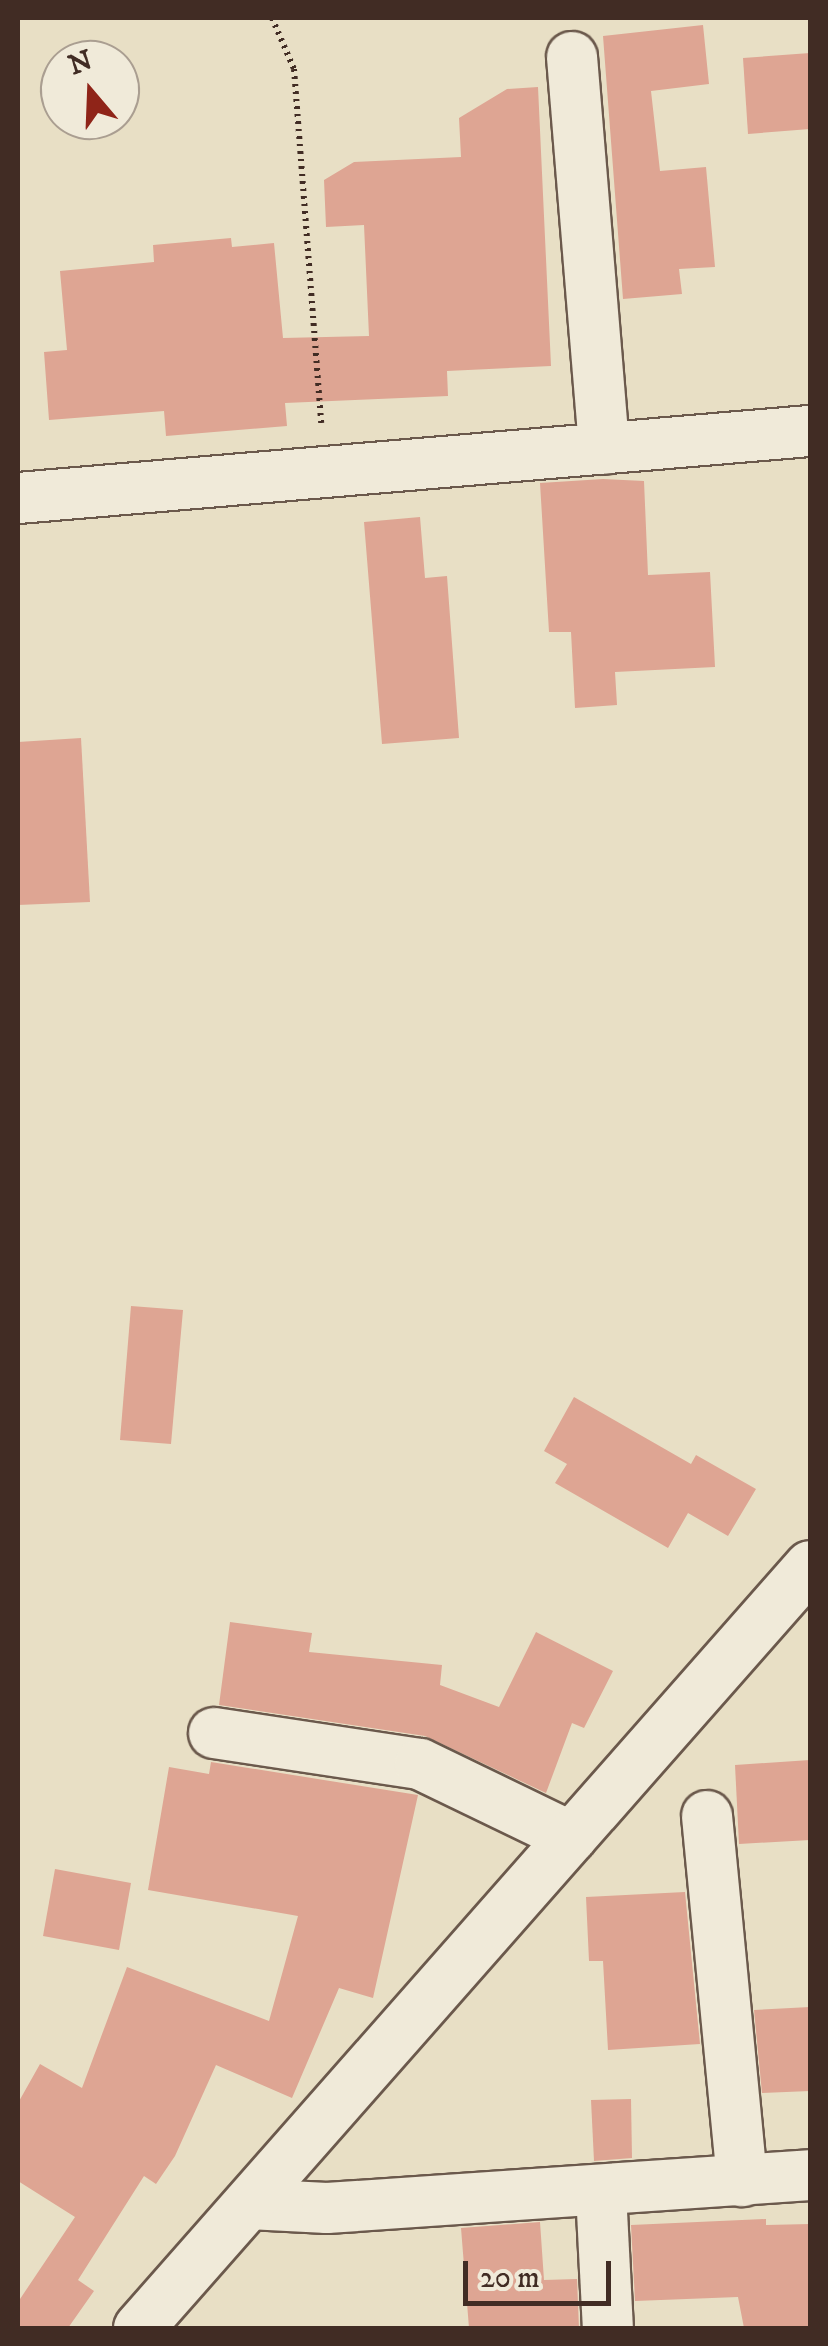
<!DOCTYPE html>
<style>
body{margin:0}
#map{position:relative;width:828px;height:2346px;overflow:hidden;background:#e8dfc5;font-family:"IM FELL DW Pica",serif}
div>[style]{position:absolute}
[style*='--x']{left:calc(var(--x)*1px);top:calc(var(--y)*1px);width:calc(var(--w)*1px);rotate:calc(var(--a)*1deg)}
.building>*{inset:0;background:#dea593}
.path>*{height:6px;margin-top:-3px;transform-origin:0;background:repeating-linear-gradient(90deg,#412c24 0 2.5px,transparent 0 7.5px)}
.roads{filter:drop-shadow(2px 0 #6b594c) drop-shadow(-2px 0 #6b594c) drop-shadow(0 2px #6b594c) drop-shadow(0 -2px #6b594c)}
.minor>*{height:50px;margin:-25px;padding:0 25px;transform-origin:25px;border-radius:25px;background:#f0ead9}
span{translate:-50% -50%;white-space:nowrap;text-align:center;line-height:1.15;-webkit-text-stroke:9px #f0ead9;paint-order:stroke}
.frame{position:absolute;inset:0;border:20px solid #412c24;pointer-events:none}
.north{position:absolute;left:40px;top:40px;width:100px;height:100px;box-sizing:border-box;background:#f0ead9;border:2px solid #aa9e91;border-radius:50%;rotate:341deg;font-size:28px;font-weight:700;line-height:40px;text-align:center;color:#412c24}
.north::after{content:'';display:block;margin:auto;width:35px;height:45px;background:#8f2418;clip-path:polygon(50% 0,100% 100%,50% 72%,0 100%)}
.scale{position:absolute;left:463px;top:2261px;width:148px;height:45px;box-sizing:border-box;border:5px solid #412c24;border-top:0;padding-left:12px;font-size:30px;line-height:35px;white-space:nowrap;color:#412c24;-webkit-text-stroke:8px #f0ead9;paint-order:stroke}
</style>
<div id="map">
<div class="building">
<div style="clip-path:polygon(703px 25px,709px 84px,651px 91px,660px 171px,706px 167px,715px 267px,679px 269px,682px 294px,623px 299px,603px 36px)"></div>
<div style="clip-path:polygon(810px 53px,810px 129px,748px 134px,743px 58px)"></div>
<div style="clip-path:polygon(538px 87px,551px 366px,447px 371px,448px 396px,285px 403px,287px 426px,166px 436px,164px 411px,49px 420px,44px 352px,67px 350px,60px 271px,154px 262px,153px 245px,231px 238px,232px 247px,274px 243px,283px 338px,369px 336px,364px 225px,326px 227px,324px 180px,354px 162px,461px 157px,459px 118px,507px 89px)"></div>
<div style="clip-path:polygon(603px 479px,644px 481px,648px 575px,710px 572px,715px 667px,615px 672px,617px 705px,575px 708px,571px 632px,549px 632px,540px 483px)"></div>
<div style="clip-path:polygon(420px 517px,425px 578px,447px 576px,459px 738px,382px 744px,364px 522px)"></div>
<div style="clip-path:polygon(81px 738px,90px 902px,18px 905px,18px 742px)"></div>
<div style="clip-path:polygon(131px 1306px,183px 1310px,171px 1444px,120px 1440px)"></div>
<div style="clip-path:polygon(574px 1397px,691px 1464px,696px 1455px,756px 1489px,728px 1536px,688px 1513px,668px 1548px,555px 1483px,567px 1464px,544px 1451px)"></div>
<div style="clip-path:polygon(230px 1622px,312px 1633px,309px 1652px,442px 1665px,440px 1685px,499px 1707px,536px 1632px,613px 1671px,584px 1728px,572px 1723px,546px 1793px,425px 1736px,219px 1705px)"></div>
<div style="clip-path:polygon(810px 1760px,810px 1840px,739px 1844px,735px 1765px)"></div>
<div style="clip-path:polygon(211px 1762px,418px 1795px,373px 1998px,339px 1988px,292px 2098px,216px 2065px,175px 2156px,156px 2184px,144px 2176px,78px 2280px,94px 2291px,68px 2328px,18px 2328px,18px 2302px,75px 2217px,18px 2181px,18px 2103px,40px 2064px,82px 2088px,127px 1967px,269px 2021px,298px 1916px,148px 1890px,169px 1767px,209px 1774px)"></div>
<div style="clip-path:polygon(55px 1869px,131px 1883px,119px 1950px,43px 1936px)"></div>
<div style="clip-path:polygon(685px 1892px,700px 2044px,608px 2050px,603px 1961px,589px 1961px,586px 1897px)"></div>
<div style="clip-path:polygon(810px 2007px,810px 2091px,762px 2093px,754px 2010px)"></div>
<div style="clip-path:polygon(631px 2099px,632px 2158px,594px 2161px,591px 2100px)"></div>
<div style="clip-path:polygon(766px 2219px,766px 2225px,810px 2224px,810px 2328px,744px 2328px,738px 2297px,635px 2301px,631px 2225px)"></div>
<div style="clip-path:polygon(540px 2222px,544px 2280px,577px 2279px,579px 2328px,469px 2328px,461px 2228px)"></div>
</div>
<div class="path">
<div style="--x:272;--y:18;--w:56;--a:66.7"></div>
<div style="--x:294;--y:69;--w:355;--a:85.6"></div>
</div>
<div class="roads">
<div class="minor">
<div style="--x:572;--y:57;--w:393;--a:85.3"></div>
<div style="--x:18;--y:498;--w:795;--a:-4.84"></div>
<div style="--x:214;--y:1733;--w:208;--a:8.6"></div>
<div style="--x:420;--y:1764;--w:168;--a:25.8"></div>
<div style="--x:707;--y:1816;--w:367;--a:84.5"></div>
<div style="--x:601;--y:2192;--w:136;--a:87.1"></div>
<div style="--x:249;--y:2204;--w:78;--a:2.9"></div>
<div style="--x:327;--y:2208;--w:484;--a:-3.9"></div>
<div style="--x:139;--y:2328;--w:1015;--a:-48.63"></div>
</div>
</div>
<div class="frame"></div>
<div class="north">N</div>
<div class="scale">20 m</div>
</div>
